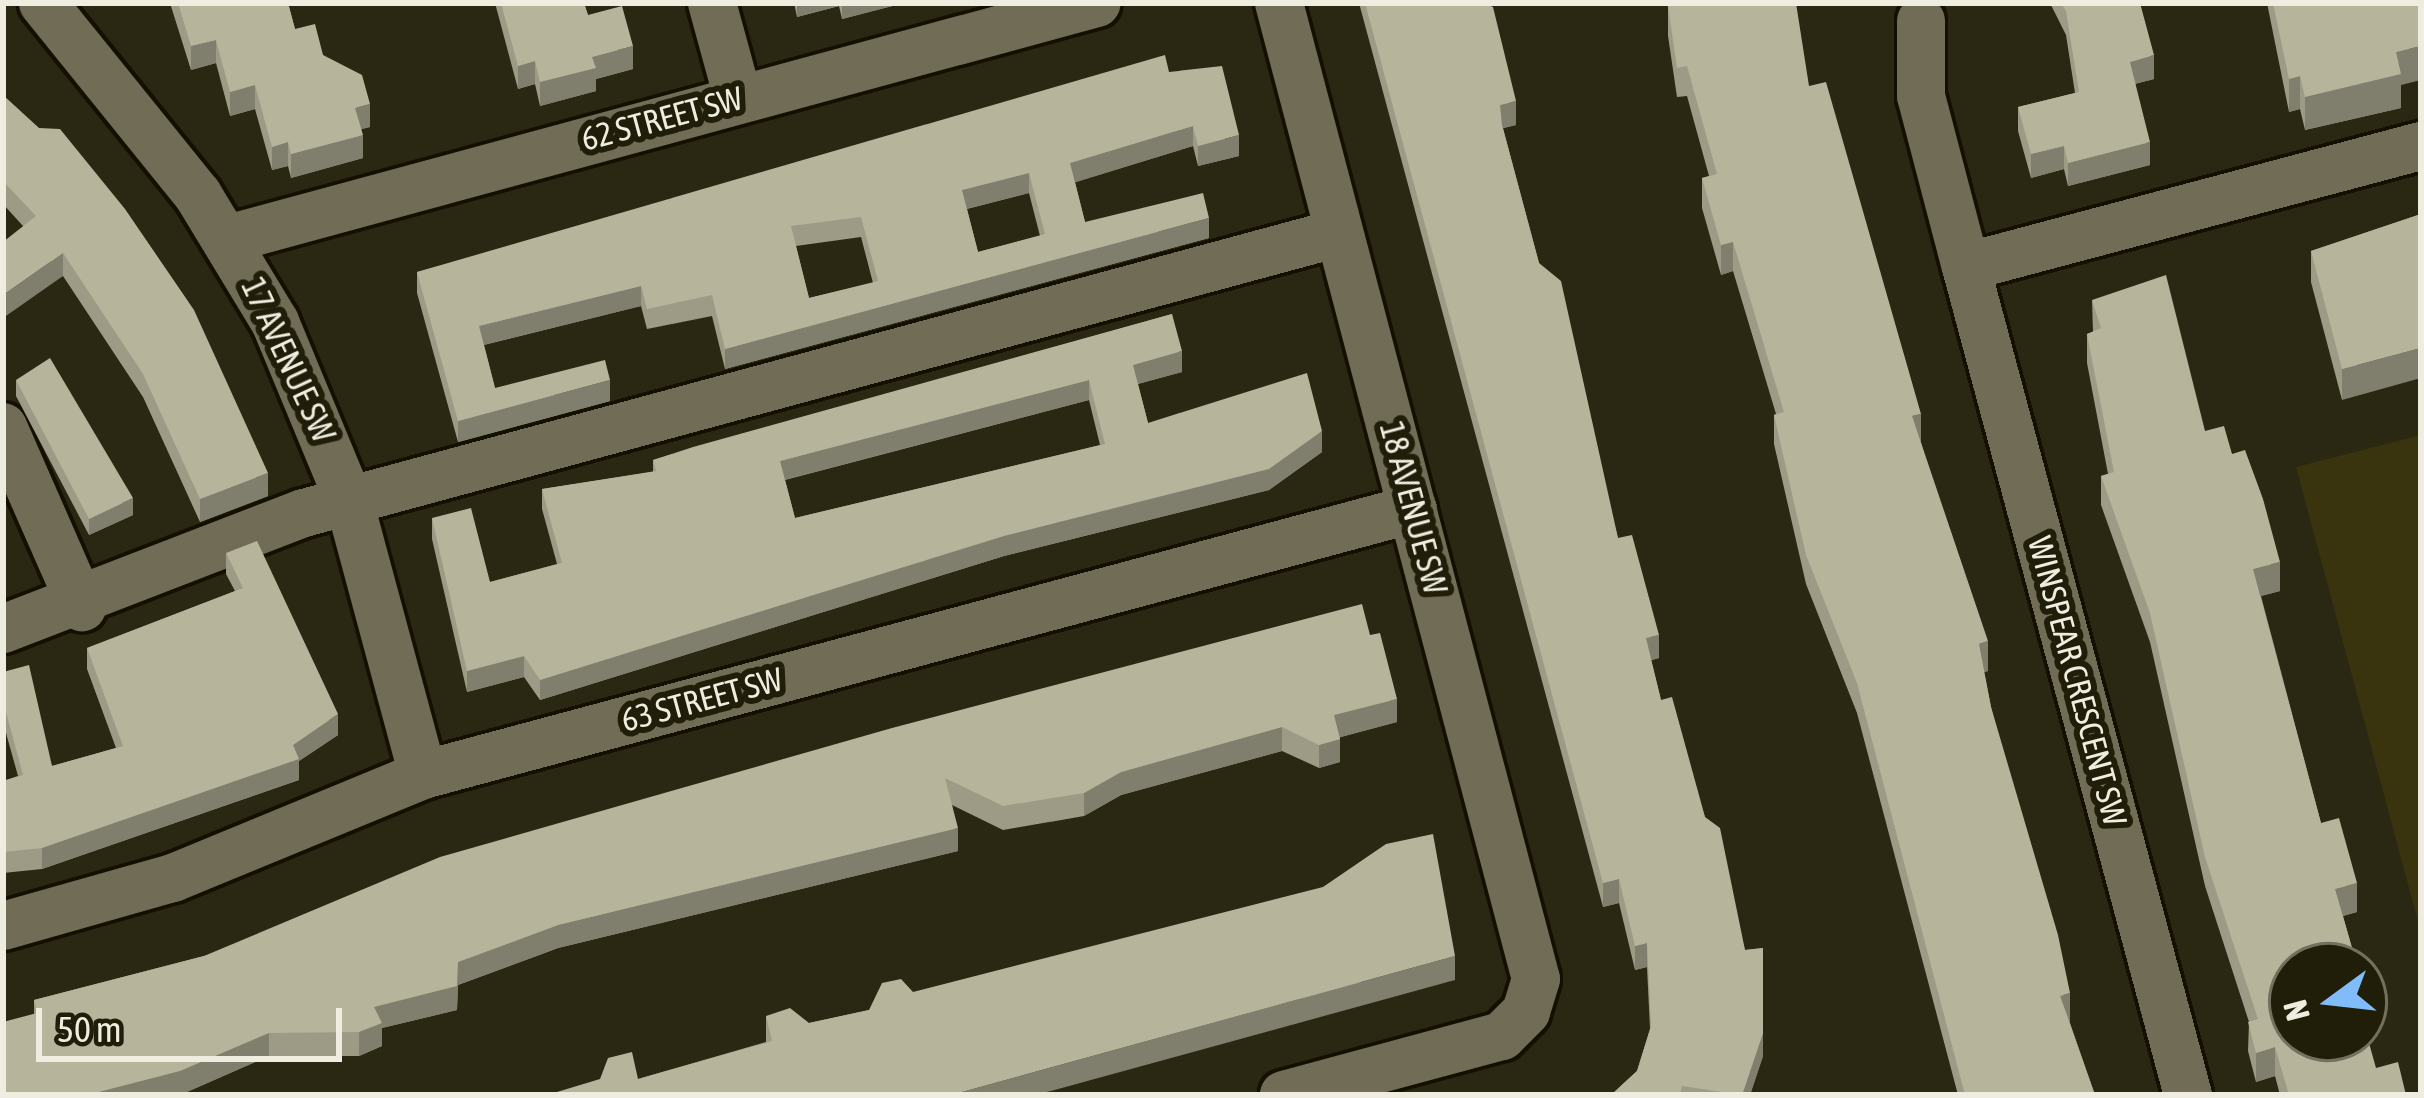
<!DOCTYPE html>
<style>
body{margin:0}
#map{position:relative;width:2424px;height:1098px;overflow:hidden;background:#2a2713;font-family:"Asap Condensed",sans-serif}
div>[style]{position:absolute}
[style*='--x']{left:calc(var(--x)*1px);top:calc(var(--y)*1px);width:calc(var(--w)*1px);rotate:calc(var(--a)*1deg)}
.green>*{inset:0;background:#39330e}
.roads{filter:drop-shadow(3px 0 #131001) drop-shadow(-3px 0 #131001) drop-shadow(0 3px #131001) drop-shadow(0 -3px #131001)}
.minor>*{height:48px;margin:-24px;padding:0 24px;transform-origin:24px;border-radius:24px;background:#706c56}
.wall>*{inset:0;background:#9d9b86}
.shaded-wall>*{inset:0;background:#807e6d}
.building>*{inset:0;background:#b7b49c}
span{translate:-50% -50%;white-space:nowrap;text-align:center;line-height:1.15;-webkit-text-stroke:12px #201d09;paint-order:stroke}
.street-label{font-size:33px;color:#eeede0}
.frame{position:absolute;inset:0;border:6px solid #eeede0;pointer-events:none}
.north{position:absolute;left:2268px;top:942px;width:120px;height:120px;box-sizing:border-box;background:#201d09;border:3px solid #72705f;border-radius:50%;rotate:255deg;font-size:33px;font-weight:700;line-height:48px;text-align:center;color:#eeede0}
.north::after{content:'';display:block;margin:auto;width:42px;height:54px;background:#81bcfa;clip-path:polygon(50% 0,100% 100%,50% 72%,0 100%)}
.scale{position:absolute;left:36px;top:1008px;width:306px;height:54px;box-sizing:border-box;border:6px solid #eeede0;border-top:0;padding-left:15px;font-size:36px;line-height:42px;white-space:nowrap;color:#eeede0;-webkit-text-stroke:9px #201d09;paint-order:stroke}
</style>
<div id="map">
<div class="green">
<div style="clip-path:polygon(2421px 435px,2421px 933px,2296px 467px)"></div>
</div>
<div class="roads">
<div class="minor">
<div style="--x:43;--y:3;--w:247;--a:51.1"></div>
<div style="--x:198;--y:195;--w:149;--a:58.8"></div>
<div style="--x:275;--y:322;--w:194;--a:67.5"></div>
<div style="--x:349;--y:501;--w:284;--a:74.9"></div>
<div style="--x:712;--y:3;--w:98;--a:74.7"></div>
<div style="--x:1279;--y:3;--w:1009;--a:75.25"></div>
<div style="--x:1536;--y:979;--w:34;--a:107"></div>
<div style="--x:1526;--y:1012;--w:34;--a:135"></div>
<div style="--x:1502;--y:1036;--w:226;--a:164.9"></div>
<div style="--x:1921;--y:21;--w:75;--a:90"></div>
<div style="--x:1921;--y:96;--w:177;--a:75.3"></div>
<div style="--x:228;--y:239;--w:900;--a:-15.19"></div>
<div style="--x:3;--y:427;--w:197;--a:66.3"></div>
<div style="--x:3;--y:629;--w:323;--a:-21.1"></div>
<div style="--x:304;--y:513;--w:1071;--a:-15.15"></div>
<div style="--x:3;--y:926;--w:177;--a:-15.8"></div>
<div style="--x:173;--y:878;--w:270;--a:-22.4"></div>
<div style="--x:423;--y:775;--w:1025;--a:-15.04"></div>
<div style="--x:2188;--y:1095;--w:857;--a:-105.01"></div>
<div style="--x:1966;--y:267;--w:471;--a:-14.9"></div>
</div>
</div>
<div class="wall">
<div style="clip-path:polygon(170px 3px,288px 3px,295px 29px,323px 55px,370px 127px,361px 129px,363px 158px,291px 178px,288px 166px,272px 170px,255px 109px,230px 116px,216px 63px,191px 70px)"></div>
<div style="clip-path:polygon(495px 3px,584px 3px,588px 15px,633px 69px,596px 79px,596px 91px,540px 106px,535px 84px,518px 89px)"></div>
<div style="clip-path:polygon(794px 3px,904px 3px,842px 19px,839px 6px,797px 17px)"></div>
<div style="clip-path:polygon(1359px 3px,1483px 3px,1516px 125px,1503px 128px,1539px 263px,1618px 538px,1659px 658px,1651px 660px,1661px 700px,1705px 817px,1745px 950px,1763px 948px,1763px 1056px,1750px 1095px,1611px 1095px,1637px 1071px,1650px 1029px,1647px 967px,1635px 970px,1619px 903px,1603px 907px)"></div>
<div style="clip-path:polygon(2050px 3px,2140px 3px,2154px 79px,2135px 84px,2150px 165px,2068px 186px,2064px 169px,2031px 178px,2018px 131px,2018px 107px,2075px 93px,2066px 35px)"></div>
<div style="clip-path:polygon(2267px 3px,2421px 3px,2401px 85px,2401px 108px,2305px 130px,2300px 109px,2289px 112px)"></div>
<div style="clip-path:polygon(1668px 6px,1809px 86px,1921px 443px,1988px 671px,1984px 672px,1991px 707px,2070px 1023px,2095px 1095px,1958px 1095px,1857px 713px,1806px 584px,1774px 444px,1774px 415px,1776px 414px,1733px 271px,1721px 275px,1702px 208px,1702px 178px,1709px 176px,1687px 96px,1677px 97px,1668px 36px)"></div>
<div style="clip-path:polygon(evenodd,1169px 72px,1239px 156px,1198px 166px,1193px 146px,1075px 182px,1085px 222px,1209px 238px,725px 369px,712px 316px,647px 329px,641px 306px,484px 345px,495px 388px,610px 401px,458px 442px,417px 293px,417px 272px,1169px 72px,1029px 193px,1040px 236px,978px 252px,967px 209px,1029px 193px,1169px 72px,861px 237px,873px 283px,809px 298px,796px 246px,861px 237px)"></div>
<div style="clip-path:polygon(3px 95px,268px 496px,200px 522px,143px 397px,63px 276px,23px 226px,3px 204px)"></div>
<div style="clip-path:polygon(2421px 214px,2342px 400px,2311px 282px,2311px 251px)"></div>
<div style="clip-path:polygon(2092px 300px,2205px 431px,2232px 454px,2280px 591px,2261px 596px,2321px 823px,2357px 912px,2343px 916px,2357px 966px,2292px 966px,2376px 1068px,2406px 1095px,2280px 1095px,2275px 1076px,2256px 1082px,2248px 1051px,2249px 1022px,2205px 886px,2150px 642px,2101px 505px,2101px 476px,2108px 474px,2087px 363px,2087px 334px,2093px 332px)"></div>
<div style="clip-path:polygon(evenodd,1172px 314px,1182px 372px,1138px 384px,1148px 423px,1322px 452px,1269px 490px,1004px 556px,540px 700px,524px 677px,467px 692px,432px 539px,432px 518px,490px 582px,557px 564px,542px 509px,542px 489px,653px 472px,653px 460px,1172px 314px,1089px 400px,1100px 445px,795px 518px,785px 480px,1089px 400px)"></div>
<div style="clip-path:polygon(16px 380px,133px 515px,89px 535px,16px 396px)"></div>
<div style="clip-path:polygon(226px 553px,338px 735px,299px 761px,299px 780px,42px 869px,3px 873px,3px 781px,18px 776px,6px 733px,3px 672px,52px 766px,116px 748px,87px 669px,87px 648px,235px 591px,226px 574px)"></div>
<div style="clip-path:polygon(1370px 635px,1397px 722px,1340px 737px,1340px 762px,1319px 768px,1282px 751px,1121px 795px,1084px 816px,1003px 830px,952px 805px,958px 851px,558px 948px,458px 985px,457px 1010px,382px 1028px,382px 1046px,359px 1056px,269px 1056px,180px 1095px,34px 1014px,34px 1000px,204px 956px)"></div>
<div style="clip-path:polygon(1455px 980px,638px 1079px,766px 1042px,766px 1016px,809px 1023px,869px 1010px,913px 992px)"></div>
</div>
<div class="shaded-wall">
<div style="clip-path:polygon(797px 3px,839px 3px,839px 6px,797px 17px)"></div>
<div style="clip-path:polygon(842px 3px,904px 3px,842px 19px)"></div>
<div style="clip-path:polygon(216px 40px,216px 63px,191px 70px,191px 46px)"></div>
<div style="clip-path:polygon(633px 46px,633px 69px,596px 79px,596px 91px,540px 106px,540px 82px,592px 57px)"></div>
<div style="clip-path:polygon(2421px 46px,2421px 80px,2401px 85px,2401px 108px,2305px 130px,2305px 97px,2396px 52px)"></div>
<div style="clip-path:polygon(2154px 55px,2154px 79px,2130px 85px,2130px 62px)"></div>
<div style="clip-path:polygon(535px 61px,535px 84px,518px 89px,518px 66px)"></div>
<div style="clip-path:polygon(2300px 76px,2300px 109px,2289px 112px,2289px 79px)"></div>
<div style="clip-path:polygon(255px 85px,255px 109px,230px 116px,230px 92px)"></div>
<div style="clip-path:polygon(1516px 101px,1516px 125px,1500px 129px,1500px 105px)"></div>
<div style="clip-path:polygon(370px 104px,370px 127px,355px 131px,355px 108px)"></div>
<div style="clip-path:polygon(1193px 126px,1193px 146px,1070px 184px,1070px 163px)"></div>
<div style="clip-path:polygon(363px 135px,363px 158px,291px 178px,291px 154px)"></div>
<div style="clip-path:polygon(1239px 135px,1239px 156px,1198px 166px,1198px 146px)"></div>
<div style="clip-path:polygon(288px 142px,288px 166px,272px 170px,272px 147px)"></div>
<div style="clip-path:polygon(2150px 142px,2150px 165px,2068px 186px,2068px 163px)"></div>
<div style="clip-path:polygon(2064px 146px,2064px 169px,2031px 178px,2031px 154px)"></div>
<div style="clip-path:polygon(1029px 173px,1029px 193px,962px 210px,962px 190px)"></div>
<div style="clip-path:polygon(1209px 218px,1209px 238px,725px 369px,725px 349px)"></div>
<div style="clip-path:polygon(1733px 242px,1733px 271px,1721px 275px,1721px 245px)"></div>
<div style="clip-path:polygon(63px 253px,63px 276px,3px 318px,3px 295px)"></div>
<div style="clip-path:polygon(641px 286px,641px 306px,479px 346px,479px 326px)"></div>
<div style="clip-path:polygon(2421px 348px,2421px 378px,2342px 400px,2342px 369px)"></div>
<div style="clip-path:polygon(1182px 351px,1182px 372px,1133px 385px,1133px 365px)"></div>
<div style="clip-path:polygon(610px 380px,610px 401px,458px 442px,458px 421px)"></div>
<div style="clip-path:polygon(1089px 380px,1089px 400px,780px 481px,780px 461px)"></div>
<div style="clip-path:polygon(1921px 414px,1921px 443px,1912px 416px)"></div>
<div style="clip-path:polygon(1322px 431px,1322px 452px,1269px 490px,1004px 556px,540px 700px,540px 680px)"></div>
<div style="clip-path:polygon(268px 473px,268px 496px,200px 522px,200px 499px)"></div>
<div style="clip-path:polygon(133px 498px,133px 515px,89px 535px,89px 519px)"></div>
<div style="clip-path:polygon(2280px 562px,2280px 591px,2253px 598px,2253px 569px)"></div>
<div style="clip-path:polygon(1659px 635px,1659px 658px,1646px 662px,1646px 638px)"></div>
<div style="clip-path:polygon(1988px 641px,1988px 671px,1979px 674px,1979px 644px)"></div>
<div style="clip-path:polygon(524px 656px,524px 677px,467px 692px,467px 671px)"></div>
<div style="clip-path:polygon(1397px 699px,1397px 722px,1334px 739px,1334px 715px)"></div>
<div style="clip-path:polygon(6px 712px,6px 733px,3px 734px,3px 713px)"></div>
<div style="clip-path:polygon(338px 714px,338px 735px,299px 761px,299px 780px,42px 869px,42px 848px,293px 745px)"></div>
<div style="clip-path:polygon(1282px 727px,1282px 751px,1121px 795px,1084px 816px,1084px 793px,1121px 772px)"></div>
<div style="clip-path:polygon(1340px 739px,1340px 762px,1319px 768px,1319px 745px)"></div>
<div style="clip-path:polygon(958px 828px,958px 851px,558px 948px,458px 985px,457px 1010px,382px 1028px,382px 1046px,359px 1056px,359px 1032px,374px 1007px,458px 962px,558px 925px)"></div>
<div style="clip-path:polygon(1619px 879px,1619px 903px,1603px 907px,1603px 883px)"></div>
<div style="clip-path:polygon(2357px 883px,2357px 912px,2335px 918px,2335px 889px)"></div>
<div style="clip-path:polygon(1647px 943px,1647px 967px,1635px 970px,1635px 946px)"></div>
<div style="clip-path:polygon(1455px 956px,1455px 980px,1036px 1095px,951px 1095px)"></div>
<div style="clip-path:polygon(2070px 993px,2070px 1023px,2060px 996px)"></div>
<div style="clip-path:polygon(269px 1033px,269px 1056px,180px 1095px,87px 1095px)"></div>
<div style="clip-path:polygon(1763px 1033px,1763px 1056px,1750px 1095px,1742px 1095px)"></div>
<div style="clip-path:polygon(2275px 1047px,2275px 1076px,2256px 1082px,2256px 1053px)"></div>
</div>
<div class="building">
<div style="clip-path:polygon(178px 3px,288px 3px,295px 29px,315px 24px,323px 55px,362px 75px,370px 104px,355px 108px,363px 135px,291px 154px,288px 142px,272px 147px,255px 85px,230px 92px,216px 40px,191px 46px)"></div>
<div style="clip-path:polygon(501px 3px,584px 3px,588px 15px,622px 6px,633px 46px,592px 57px,596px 68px,540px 82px,535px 61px,518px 66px)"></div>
<div style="clip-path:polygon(1365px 3px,1483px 3px,1493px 7px,1516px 101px,1500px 105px,1502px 125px,1539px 263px,1561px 281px,1618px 538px,1632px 535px,1659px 635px,1646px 638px,1661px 700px,1672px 697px,1705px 817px,1720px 828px,1745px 950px,1763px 948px,1763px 1033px,1742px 1095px,1682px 1086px,1680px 1095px,1611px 1095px,1637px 1071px,1651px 1026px,1647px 943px,1635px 946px,1619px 879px,1603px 883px)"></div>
<div style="clip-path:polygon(1692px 3px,1796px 3px,1809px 86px,1826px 82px,1921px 414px,1912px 416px,1988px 641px,1979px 644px,1991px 707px,2058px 935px,2070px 993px,2060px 996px,2095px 1095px,1965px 1095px,1857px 683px,1806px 555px,1774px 415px,1784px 412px,1733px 242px,1721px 245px,1702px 178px,1717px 174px,1687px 66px,1677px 68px,1668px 6px)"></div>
<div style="clip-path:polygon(2061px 3px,2140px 3px,2154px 55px,2130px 62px,2150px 142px,2068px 163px,2064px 146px,2031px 154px,2018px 107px,2079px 92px,2066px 11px)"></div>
<div style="clip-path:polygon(2273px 3px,2421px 3px,2421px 46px,2396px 52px,2401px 74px,2305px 97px,2300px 76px,2289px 79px)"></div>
<div style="clip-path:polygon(evenodd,1165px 55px,1169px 72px,1222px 66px,1239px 135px,1198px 146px,1193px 126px,1070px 163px,1085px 222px,1203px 193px,1209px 218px,725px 349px,712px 295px,647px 309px,641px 286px,479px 326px,495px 388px,605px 360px,610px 380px,458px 421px,417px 272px,1165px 55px,1029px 173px,1045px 234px,978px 252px,962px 190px,1029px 173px,1165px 55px,861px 217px,878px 281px,809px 298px,791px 226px,861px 217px)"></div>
<div style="clip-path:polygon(3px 95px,39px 128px,60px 129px,125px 209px,194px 310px,268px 473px,200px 499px,143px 374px,63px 253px,3px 295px,3px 242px,36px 216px,3px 181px)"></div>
<div style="clip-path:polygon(2421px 214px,2421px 348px,2342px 369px,2311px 251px)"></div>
<div style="clip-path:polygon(2166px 275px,2205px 431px,2224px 426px,2232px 454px,2245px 450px,2263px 499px,2280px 562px,2253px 569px,2321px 823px,2339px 818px,2357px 883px,2335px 889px,2357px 965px,2292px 966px,2292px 1038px,2364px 1038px,2364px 1025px,2376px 1068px,2398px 1062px,2406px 1095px,2289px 1095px,2275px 1047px,2256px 1053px,2248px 1022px,2258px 1019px,2205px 857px,2150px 613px,2101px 476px,2114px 472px,2087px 334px,2101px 328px,2092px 300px)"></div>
<div style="clip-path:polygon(evenodd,1172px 314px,1182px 351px,1133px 365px,1148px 423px,1307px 373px,1322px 431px,1269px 469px,1004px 536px,540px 680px,524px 656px,467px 671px,432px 518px,471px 508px,490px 582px,562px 563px,542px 489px,656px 471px,653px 460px,693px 447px,1172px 314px,1089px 380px,1105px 444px,795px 518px,780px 461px,1089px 380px)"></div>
<div style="clip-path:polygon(50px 358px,133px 498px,89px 519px,16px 380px)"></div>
<div style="clip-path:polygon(257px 541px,338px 714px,293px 745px,299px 759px,42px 848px,3px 852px,3px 781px,23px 775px,6px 712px,3px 713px,3px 672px,29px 665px,52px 766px,123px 746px,87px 648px,243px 588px,226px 553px)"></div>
<div style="clip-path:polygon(1362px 604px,1370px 635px,1380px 633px,1397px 699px,1334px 715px,1340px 739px,1319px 745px,1282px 727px,1121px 772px,1084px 793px,1003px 806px,945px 778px,958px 828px,558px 925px,458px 962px,457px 986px,374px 1007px,382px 1023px,359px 1032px,269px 1033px,180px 1071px,87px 1095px,3px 1095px,3px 1022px,37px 1013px,34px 1000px,204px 956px,440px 857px,892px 728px)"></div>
<div style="clip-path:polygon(1433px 834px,1455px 956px,951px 1095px,547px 1095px,600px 1079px,608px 1058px,632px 1052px,638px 1079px,772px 1041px,766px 1016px,790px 1008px,809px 1023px,869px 1010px,882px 983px,901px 979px,913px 992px,1323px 887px,1386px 844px)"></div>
</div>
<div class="street-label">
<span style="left:662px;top:119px;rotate:-15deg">62 STREET SW</span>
<span style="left:288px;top:360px;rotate:65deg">17 AVENUE SW</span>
<span style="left:1413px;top:508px;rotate:75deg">18 AVENUE SW</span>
<span style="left:2077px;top:681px;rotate:75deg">WINSPEAR CRESCENT SW</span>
<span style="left:702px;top:700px;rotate:-15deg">63 STREET SW</span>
</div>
<div class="frame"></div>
<div class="north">N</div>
<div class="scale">50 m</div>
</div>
